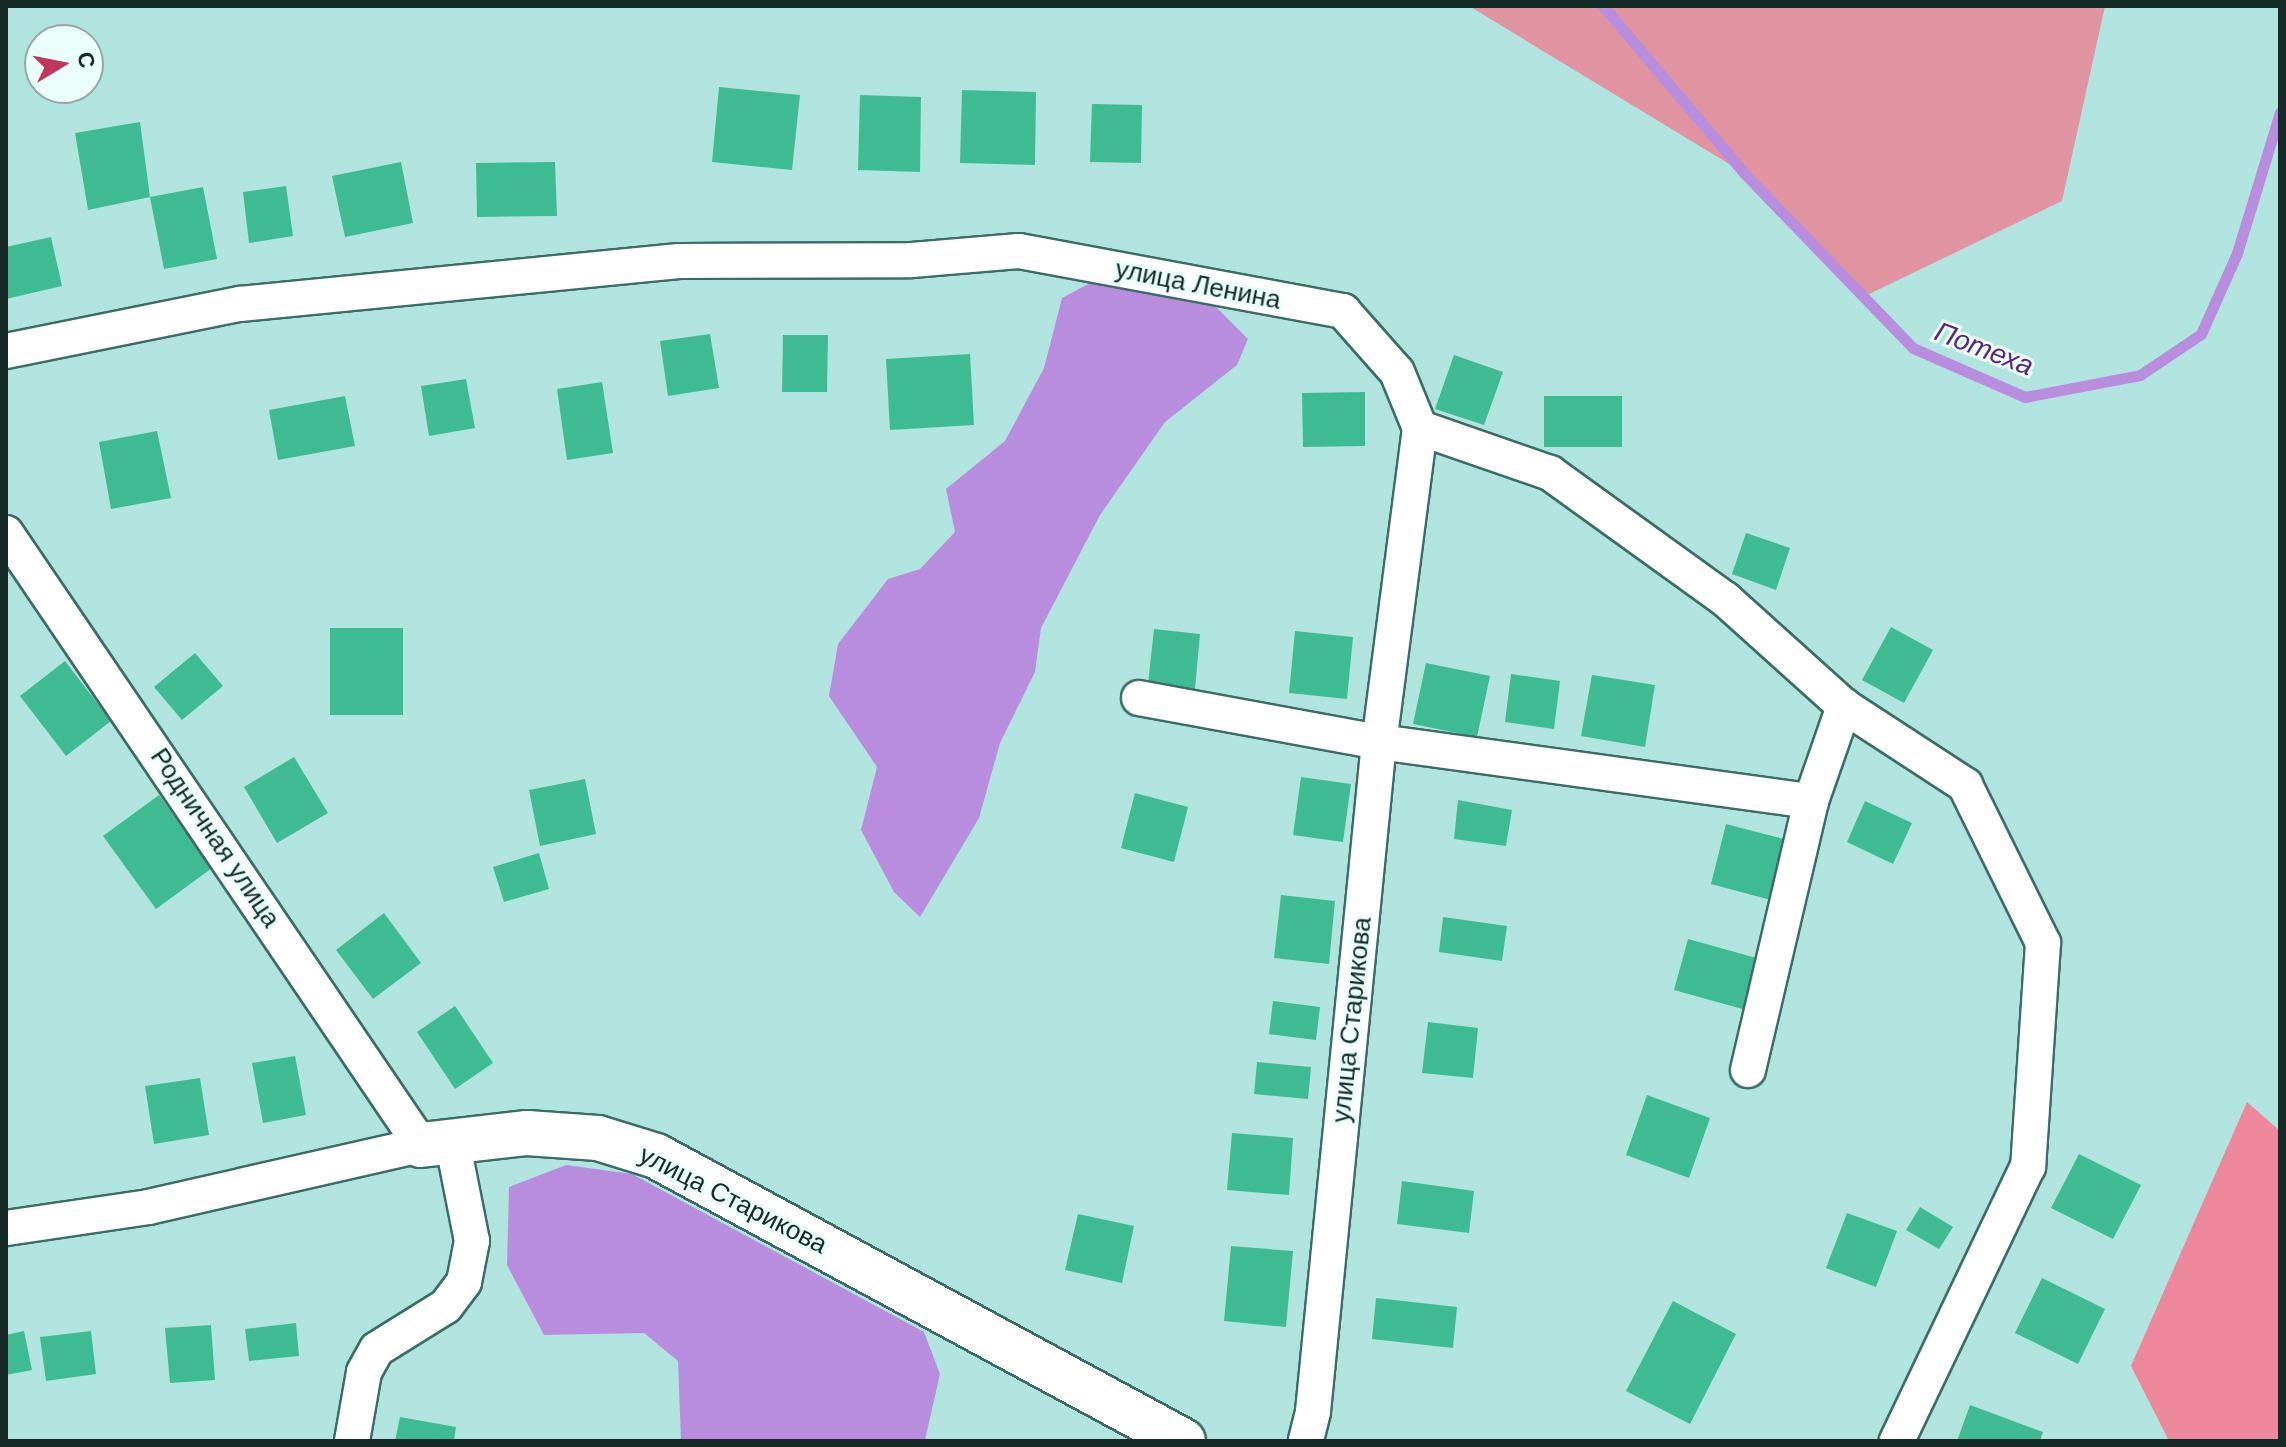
<!DOCTYPE html>
<meta charset="utf-8">
<style>
body{margin:0}
#map{position:relative;width:2286px;height:1447px;overflow:hidden;background:#b1e4de;font-family:Helvetica,sans-serif}
div>[style]{position:absolute}
[style*='--x']{left:calc(var(--x)*1px);top:calc(var(--y)*1px);width:calc(var(--w)*1px);rotate:calc(var(--a)*1deg)}
.green>*{inset:0;background:#e094a1}
.forest>*{inset:0;background:#ed889c}
.water>*{inset:0;background:#b88dde}
.stream>*{height:11px;margin:-5.5px;padding:0 5.5px;transform-origin:5.5px;border-radius:5.5px;background:#b88dde}
.building>*{inset:0;background:#3fbb93}
.roads{filter:drop-shadow(2px 0 #3c6c67) drop-shadow(-2px 0 #3c6c67) drop-shadow(0 2px #3c6c67) drop-shadow(0 -2px #3c6c67)}
.street>*{height:34px;margin:-17px;padding:0 17px;transform-origin:17px;border-radius:17px;background:#fff}
.secondary>*{height:44px;margin:-22px;padding:0 22px;transform-origin:22px;border-radius:22px;background:#fff}
span{translate:-50% -50%;white-space:nowrap;text-align:center;line-height:1.15;-webkit-text-stroke:6px #eafefc;paint-order:stroke}
.street-label{font-size:26px;color:#162a28}
.water-label{font-size:28px;color:#5d2584;font-style:italic}
.frame{position:absolute;inset:0;border:8px solid #162a28;pointer-events:none}
.north{position:absolute;left:24px;top:24px;width:80px;height:80px;box-sizing:border-box;background:#eafefc;border:2px solid #95a9a7;border-radius:50%;rotate:80deg;font-size:22px;font-weight:700;line-height:32px;text-align:center;color:#162a28}
.north::after{content:'';display:block;margin:auto;width:28px;height:36px;background:#c3355f;clip-path:polygon(50% 0,100% 100%,50% 72%,0 100%)}
</style>
<div id="map">
<div class="green">
<div style="clip-path:polygon(1469px 6px,2105px 6px,2062px 201px,1863px 297px,1744px 173px)"></div>
</div>
<div class="forest">
<div style="clip-path:polygon(2247px 1102px,2280px 1131px,2280px 1441px,2169px 1441px,2131px 1366px)"></div>
</div>
<div class="water">
<div style="clip-path:polygon(1092px 282px,1216px 307px,1248px 339px,1237px 365px,1165px 422px,1100px 515px,1041px 628px,1035px 672px,1000px 743px,979px 818px,920px 917px,894px 892px,861px 830px,877px 767px,829px 696px,838px 644px,888px 579px,920px 569px,955px 532px,946px 489px,1005px 441px,1044px 368px,1062px 298px)"></div>
<div style="clip-path:polygon(566px 1165px,632px 1174px,924px 1332px,940px 1374px,925px 1440px,681px 1441px,678px 1361px,644px 1333px,544px 1335px,507px 1265px,509px 1187px)"></div>
</div>
<div class="stream">
<div style="--x:1603;--y:6;--w:219;--a:49.8"></div>
<div style="--x:1744;--y:173;--w:243;--a:46"></div>
<div style="--x:1913;--y:348;--w:122;--a:23.6"></div>
<div style="--x:2025;--y:397;--w:117;--a:-10.8"></div>
<div style="--x:2140;--y:375;--w:73;--a:-33.9"></div>
<div style="--x:2201;--y:334;--w:89;--a:-66"></div>
<div style="--x:2237;--y:253;--w:147;--a:-73"></div>
</div>
<div class="building">
<div style="clip-path:polygon(719px 87px,800px 95px,792px 170px,712px 162px)"></div>
<div style="clip-path:polygon(962px 90px,1036px 92px,1035px 165px,960px 163px)"></div>
<div style="clip-path:polygon(860px 95px,921px 97px,920px 172px,858px 170px)"></div>
<div style="clip-path:polygon(1092px 104px,1142px 105px,1141px 163px,1090px 162px)"></div>
<div style="clip-path:polygon(140px 122px,150px 197px,88px 210px,75px 133px)"></div>
<div style="clip-path:polygon(401px 162px,413px 223px,345px 237px,332px 176px)"></div>
<div style="clip-path:polygon(555px 162px,557px 216px,477px 217px,476px 163px)"></div>
<div style="clip-path:polygon(286px 186px,293px 236px,249px 243px,243px 192px)"></div>
<div style="clip-path:polygon(203px 187px,217px 259px,164px 269px,150px 197px)"></div>
<div style="clip-path:polygon(51px 237px,62px 286px,6px 299px,6px 247px)"></div>
<div style="clip-path:polygon(710px 334px,719px 388px,668px 396px,660px 341px)"></div>
<div style="clip-path:polygon(783px 335px,828px 335px,827px 392px,782px 392px)"></div>
<div style="clip-path:polygon(970px 354px,974px 425px,890px 430px,886px 359px)"></div>
<div style="clip-path:polygon(1454px 355px,1503px 372px,1484px 425px,1435px 409px)"></div>
<div style="clip-path:polygon(466px 379px,475px 428px,429px 436px,421px 386px)"></div>
<div style="clip-path:polygon(602px 382px,613px 453px,567px 460px,557px 389px)"></div>
<div style="clip-path:polygon(1365px 392px,1365px 446px,1303px 447px,1302px 393px)"></div>
<div style="clip-path:polygon(345px 396px,355px 446px,278px 460px,269px 410px)"></div>
<div style="clip-path:polygon(1544px 396px,1622px 396px,1622px 447px,1544px 447px)"></div>
<div style="clip-path:polygon(157px 431px,171px 498px,111px 509px,99px 442px)"></div>
<div style="clip-path:polygon(1746px 533px,1790px 548px,1776px 590px,1732px 574px)"></div>
<div style="clip-path:polygon(1891px 627px,1933px 650px,1904px 703px,1862px 680px)"></div>
<div style="clip-path:polygon(330px 628px,403px 628px,403px 715px,330px 715px)"></div>
<div style="clip-path:polygon(1154px 629px,1200px 634px,1195px 689px,1148px 684px)"></div>
<div style="clip-path:polygon(1295px 631px,1353px 637px,1347px 699px,1289px 693px)"></div>
<div style="clip-path:polygon(195px 653px,223px 686px,182px 720px,154px 687px)"></div>
<div style="clip-path:polygon(65px 661px,111px 721px,66px 756px,20px 696px)"></div>
<div style="clip-path:polygon(1426px 663px,1490px 676px,1477px 737px,1413px 724px)"></div>
<div style="clip-path:polygon(1511px 674px,1560px 681px,1554px 729px,1505px 722px)"></div>
<div style="clip-path:polygon(1592px 675px,1655px 685px,1645px 747px,1581px 736px)"></div>
<div style="clip-path:polygon(294px 757px,328px 813px,277px 843px,244px 787px)"></div>
<div style="clip-path:polygon(1301px 777px,1351px 784px,1343px 842px,1293px 835px)"></div>
<div style="clip-path:polygon(585px 779px,596px 834px,540px 846px,529px 790px)"></div>
<div style="clip-path:polygon(1135px 793px,1188px 807px,1174px 862px,1121px 848px)"></div>
<div style="clip-path:polygon(159px 795px,212px 868px,156px 909px,103px 836px)"></div>
<div style="clip-path:polygon(1458px 800px,1512px 810px,1506px 846px,1454px 839px)"></div>
<div style="clip-path:polygon(1865px 801px,1912px 823px,1893px 864px,1847px 842px)"></div>
<div style="clip-path:polygon(1726px 824px,1799px 843px,1782px 903px,1711px 884px)"></div>
<div style="clip-path:polygon(539px 853px,549px 889px,504px 902px,493px 867px)"></div>
<div style="clip-path:polygon(1281px 895px,1335px 901px,1329px 964px,1274px 958px)"></div>
<div style="clip-path:polygon(384px 913px,421px 963px,373px 999px,336px 950px)"></div>
<div style="clip-path:polygon(1443px 917px,1507px 926px,1502px 961px,1439px 952px)"></div>
<div style="clip-path:polygon(1688px 939px,1760px 959px,1746px 1010px,1674px 990px)"></div>
<div style="clip-path:polygon(1273px 1001px,1320px 1007px,1316px 1040px,1269px 1034px)"></div>
<div style="clip-path:polygon(455px 1006px,493px 1063px,455px 1089px,417px 1032px)"></div>
<div style="clip-path:polygon(1428px 1022px,1478px 1028px,1473px 1078px,1422px 1073px)"></div>
<div style="clip-path:polygon(295px 1056px,306px 1115px,263px 1123px,252px 1063px)"></div>
<div style="clip-path:polygon(1257px 1062px,1311px 1067px,1308px 1099px,1254px 1094px)"></div>
<div style="clip-path:polygon(200px 1078px,209px 1135px,154px 1144px,145px 1086px)"></div>
<div style="clip-path:polygon(1647px 1095px,1710px 1118px,1689px 1178px,1626px 1155px)"></div>
<div style="clip-path:polygon(1232px 1133px,1293px 1138px,1289px 1195px,1227px 1190px)"></div>
<div style="clip-path:polygon(2079px 1154px,2141px 1185px,2113px 1239px,2051px 1208px)"></div>
<div style="clip-path:polygon(1402px 1181px,1474px 1191px,1469px 1233px,1397px 1224px)"></div>
<div style="clip-path:polygon(1920px 1207px,1953px 1227px,1939px 1249px,1906px 1230px)"></div>
<div style="clip-path:polygon(1847px 1213px,1897px 1231px,1876px 1287px,1826px 1268px)"></div>
<div style="clip-path:polygon(1078px 1214px,1134px 1226px,1122px 1283px,1065px 1270px)"></div>
<div style="clip-path:polygon(1231px 1246px,1293px 1251px,1286px 1327px,1224px 1321px)"></div>
<div style="clip-path:polygon(2042px 1278px,2105px 1309px,2078px 1364px,2015px 1333px)"></div>
<div style="clip-path:polygon(1376px 1298px,1457px 1307px,1453px 1348px,1372px 1339px)"></div>
<div style="clip-path:polygon(1673px 1301px,1736px 1334px,1690px 1424px,1626px 1391px)"></div>
<div style="clip-path:polygon(296px 1323px,299px 1356px,249px 1361px,245px 1329px)"></div>
<div style="clip-path:polygon(211px 1325px,215px 1380px,170px 1383px,165px 1328px)"></div>
<div style="clip-path:polygon(24px 1331px,32px 1370px,6px 1375px,6px 1335px)"></div>
<div style="clip-path:polygon(91px 1331px,96px 1374px,46px 1381px,40px 1337px)"></div>
<div style="clip-path:polygon(1970px 1405px,2043px 1432px,2040px 1441px,1957px 1441px)"></div>
<div style="clip-path:polygon(400px 1417px,456px 1427px,454px 1441px,395px 1441px)"></div>
</div>
<div class="roads">
<div class="street">
<div style="--x:6;--y:351;--w:239;--a:-11.4"></div>
<div style="--x:240;--y:304;--w:441;--a:-5.6"></div>
<div style="--x:679;--y:261;--w:233;--a:-0.2"></div>
<div style="--x:912;--y:260;--w:107;--a:-4.8"></div>
<div style="--x:1019;--y:251;--w:330;--a:10.5"></div>
<div style="--x:1343;--y:311;--w:81;--a:48.5"></div>
<div style="--x:1397;--y:372;--w:61;--a:67.7"></div>
<div style="--x:1420;--y:428;--w:317;--a:97.4"></div>
<div style="--x:1379;--y:742;--w:673;--a:95.63"></div>
<div style="--x:1313;--y:1412;--w:30;--a:104"></div>
<div style="--x:1420;--y:428;--w:138;--a:19.1"></div>
<div style="--x:1550;--y:473;--w:216;--a:35.8"></div>
<div style="--x:1725;--y:599;--w:160;--a:42"></div>
<div style="--x:1844;--y:706;--w:145;--a:33.1"></div>
<div style="--x:1965;--y:785;--w:176;--a:63.7"></div>
<div style="--x:2043;--y:943;--w:224;--a:93.8"></div>
<div style="--x:2028;--y:1166;--w:305;--a:115.5"></div>
<div style="--x:6;--y:533;--w:739;--a:55.86"></div>
<div style="--x:421;--y:1145;--w:279;--a:167.2"></div>
<div style="--x:149;--y:1207;--w:145;--a:171.6"></div>
<div style="--x:1139;--y:698;--w:244;--a:10.4"></div>
<div style="--x:1379;--y:742;--w:436;--a:7.8"></div>
<div style="--x:1748;--y:1070;--w:276;--a:-76.8"></div>
<div style="--x:1811;--y:801;--w:101;--a:-70.8"></div>
<div style="--x:352;--y:1441;--w:70;--a:-80.1"></div>
<div style="--x:364;--y:1372;--w:26;--a:-61"></div>
<div style="--x:377;--y:1349;--w:81;--a:-31.9"></div>
<div style="--x:446;--y:1306;--w:30;--a:-53"></div>
<div style="--x:464;--y:1282;--w:42;--a:-79"></div>
<div style="--x:472;--y:1241;--w:103;--a:-101.2"></div>
</div>
<div class="secondary">
<div style="--x:421;--y:1145;--w:107;--a:-6.5"></div>
<div style="--x:527;--y:1133;--w:71;--a:4"></div>
<div style="--x:598;--y:1138;--w:61;--a:17.2"></div>
<div style="--x:656;--y:1156;--w:599;--a:28.4"></div>
</div>
</div>
<div class="street-label">
<span style="left:1198px;top:285px;rotate:11deg">улица Ленина</span>
<span style="left:215px;top:838px;rotate:56deg">Родничная улица</span>
<span style="left:1352px;top:1020px;rotate:-84deg">улица Старикова</span>
<span style="left:733px;top:1200px;rotate:27deg">улица Старикова</span>
</div>
<div class="water-label">
<span style="left:1984px;top:349px;rotate:21deg">Потеха</span>
</div>
<div class="frame"></div>
<div class="north">С</div>
</div>
